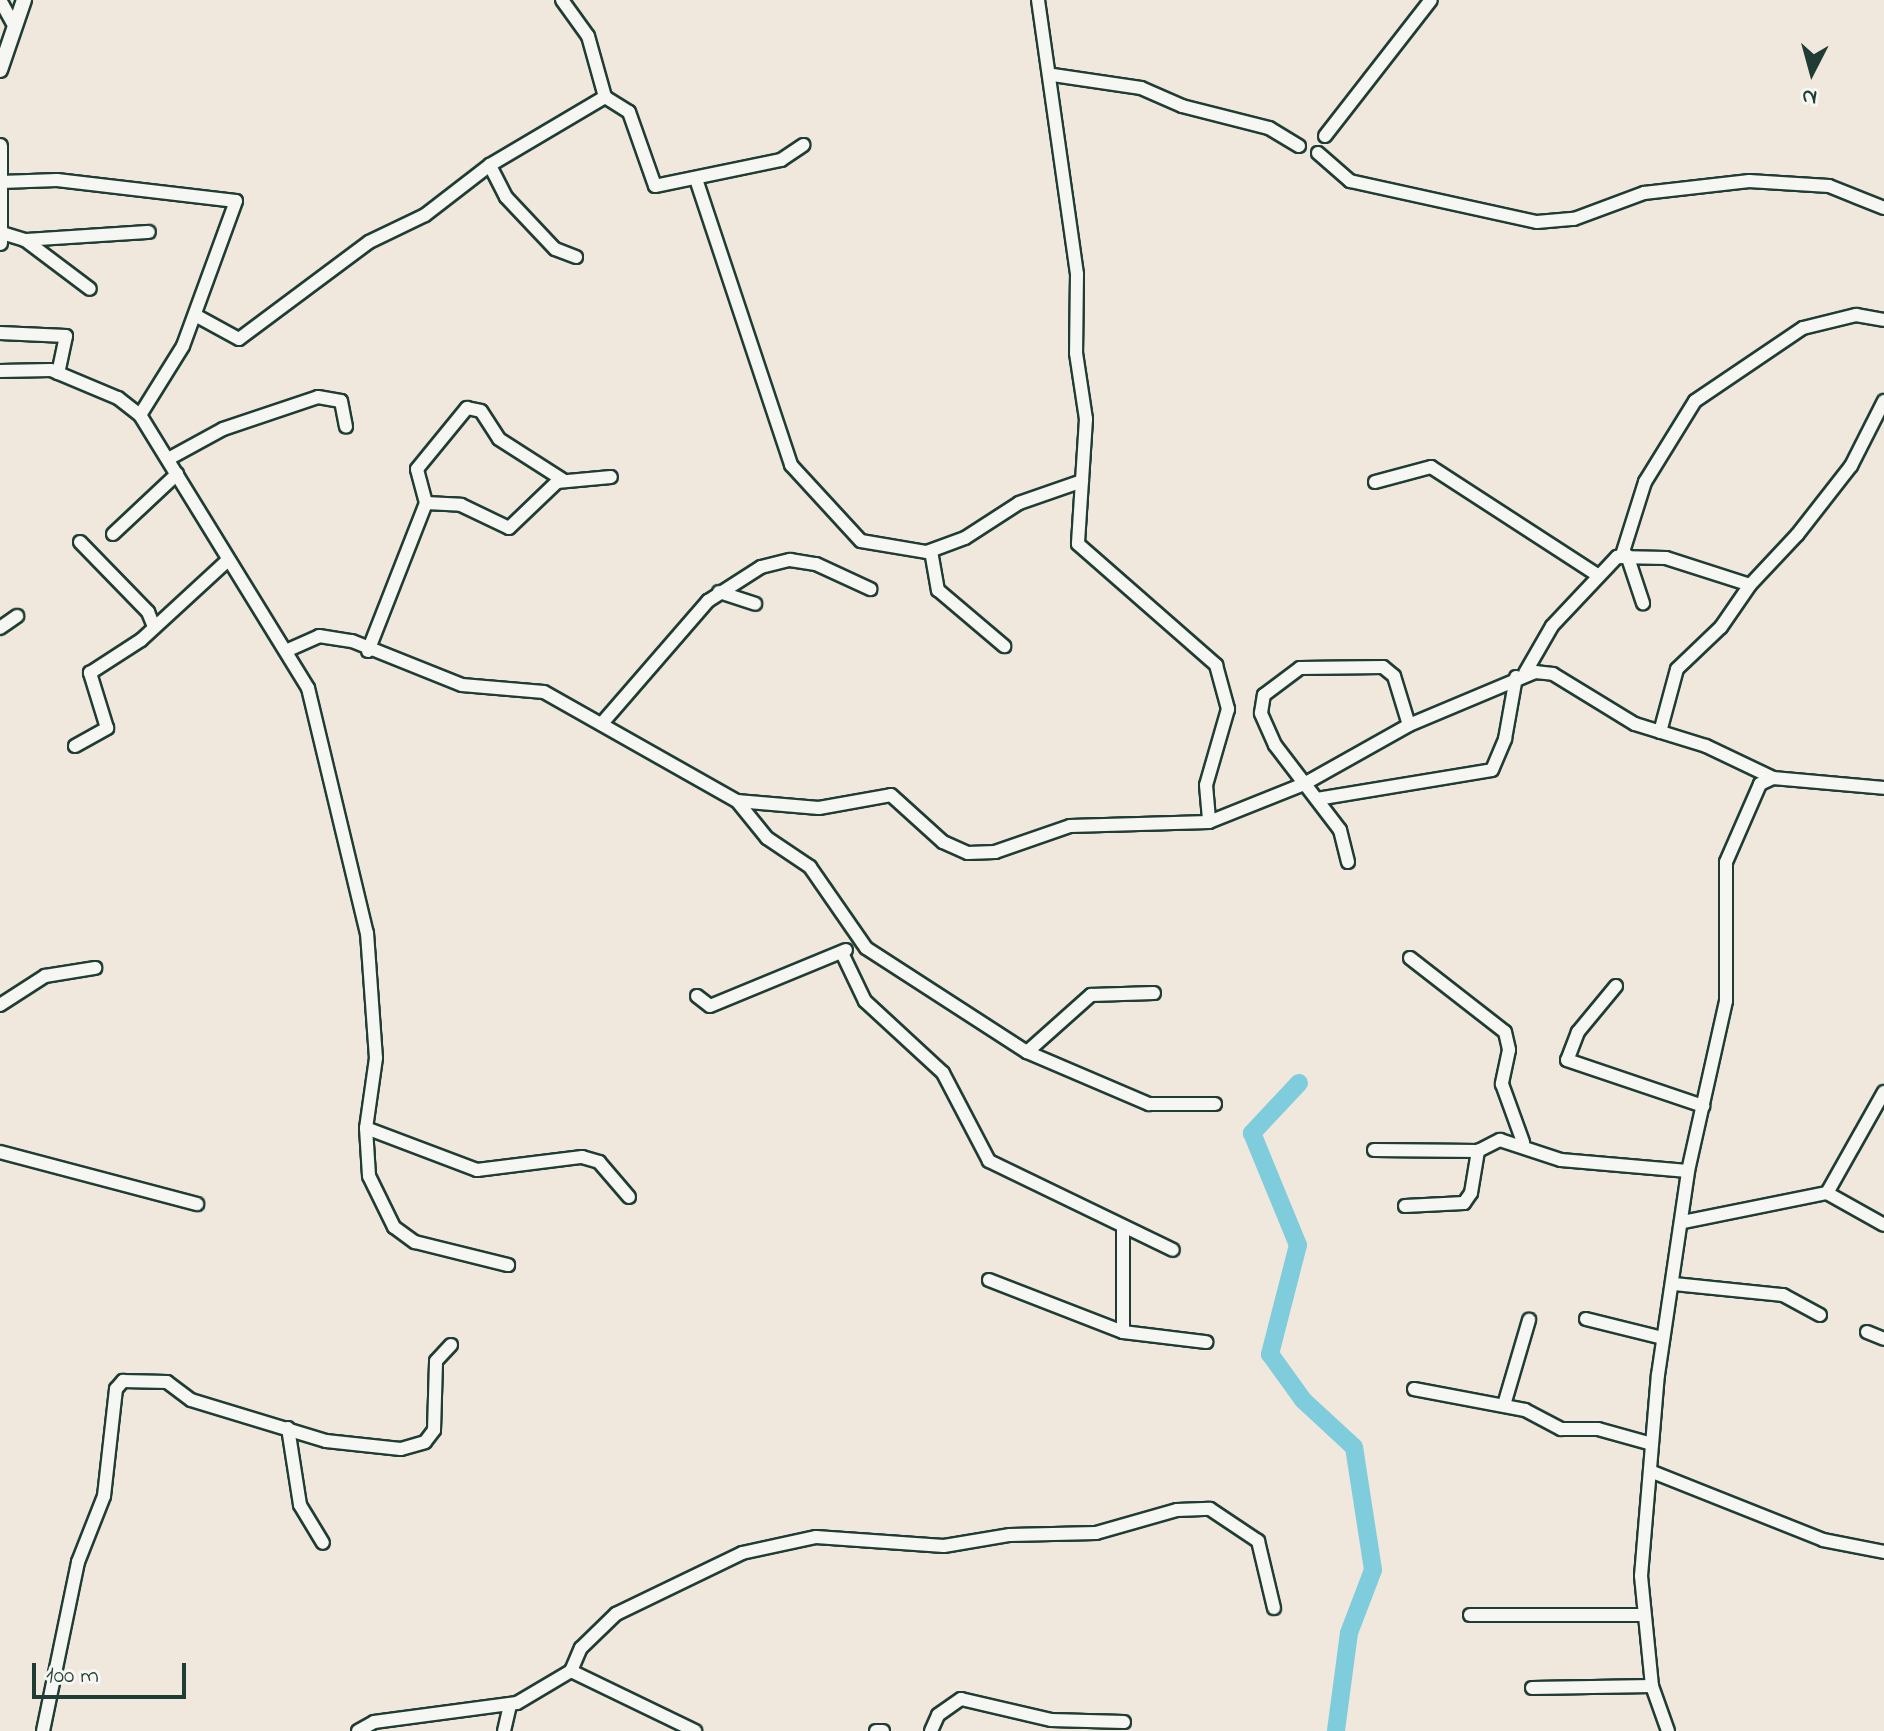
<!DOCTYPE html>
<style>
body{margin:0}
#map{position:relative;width:1884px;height:1731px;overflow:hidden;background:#f0e7dd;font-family:"Indie Flower",sans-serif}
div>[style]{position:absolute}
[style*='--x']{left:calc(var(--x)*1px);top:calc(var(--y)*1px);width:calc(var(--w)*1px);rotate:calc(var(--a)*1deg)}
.river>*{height:18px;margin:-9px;padding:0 9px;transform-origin:9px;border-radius:9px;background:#7fcddc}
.roads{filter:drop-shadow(2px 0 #1f3d34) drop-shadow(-2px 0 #1f3d34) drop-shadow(0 2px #1f3d34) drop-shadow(0 -2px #1f3d34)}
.minor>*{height:12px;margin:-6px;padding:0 6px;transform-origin:6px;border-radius:6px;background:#f6f6f2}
.tertiary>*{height:14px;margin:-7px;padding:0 7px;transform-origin:7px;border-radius:7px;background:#f6f6f2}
span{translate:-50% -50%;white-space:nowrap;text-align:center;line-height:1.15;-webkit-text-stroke:7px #f6f6f2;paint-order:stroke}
.north{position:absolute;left:1772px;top:32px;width:80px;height:80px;-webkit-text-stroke:6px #f6f6f2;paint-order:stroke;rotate:186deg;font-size:22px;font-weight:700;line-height:32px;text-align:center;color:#1f3d34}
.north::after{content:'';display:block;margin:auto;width:28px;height:36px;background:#1f3d34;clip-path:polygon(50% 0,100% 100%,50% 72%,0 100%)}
.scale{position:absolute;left:32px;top:1663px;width:154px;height:36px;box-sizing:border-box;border:4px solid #1f3d34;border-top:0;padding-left:10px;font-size:24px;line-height:28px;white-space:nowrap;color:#1f3d34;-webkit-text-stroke:6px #f6f6f2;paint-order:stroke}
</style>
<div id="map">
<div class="river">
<div style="--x:1299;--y:1083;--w:69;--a:133.2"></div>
<div style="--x:1252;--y:1133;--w:121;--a:67.7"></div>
<div style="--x:1298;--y:1245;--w:113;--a:104.4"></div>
<div style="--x:1270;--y:1354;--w:57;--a:54.3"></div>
<div style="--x:1303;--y:1400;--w:69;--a:42.7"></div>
<div style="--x:1354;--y:1447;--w:124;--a:81.2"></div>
<div style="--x:1373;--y:1570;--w:67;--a:110.9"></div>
<div style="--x:1349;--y:1633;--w:99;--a:97.6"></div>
</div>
<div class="roads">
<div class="minor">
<div style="--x:0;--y:0;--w:26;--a:61"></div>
<div style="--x:562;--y:0;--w:44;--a:54.2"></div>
<div style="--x:588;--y:36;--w:63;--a:74.4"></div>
<div style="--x:605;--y:97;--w:28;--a:32"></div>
<div style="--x:629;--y:112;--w:78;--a:70.6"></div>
<div style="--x:655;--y:186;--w:129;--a:-11.7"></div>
<div style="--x:781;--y:160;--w:27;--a:-34"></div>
<div style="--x:1038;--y:0;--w:277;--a:81.9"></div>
<div style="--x:1077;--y:274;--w:79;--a:90.7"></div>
<div style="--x:1076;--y:353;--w:67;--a:81.4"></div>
<div style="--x:1086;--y:419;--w:125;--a:93.7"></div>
<div style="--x:1078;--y:544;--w:184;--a:41.2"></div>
<div style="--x:1216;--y:665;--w:46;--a:74.7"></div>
<div style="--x:1228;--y:709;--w:79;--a:106.1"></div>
<div style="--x:1206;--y:785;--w:37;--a:85"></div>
<div style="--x:1053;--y:75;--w:89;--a:8.4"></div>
<div style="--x:1141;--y:88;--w:45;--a:23.7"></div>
<div style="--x:1182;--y:106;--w:90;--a:14.2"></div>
<div style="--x:1269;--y:128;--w:35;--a:31"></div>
<div style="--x:1325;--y:136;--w:172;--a:-52.1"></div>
<div style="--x:1318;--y:153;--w:43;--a:41.2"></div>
<div style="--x:1350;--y:181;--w:191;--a:12.4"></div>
<div style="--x:1537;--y:222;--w:37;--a:-5"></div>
<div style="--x:1574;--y:219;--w:75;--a:-20.4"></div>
<div style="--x:1644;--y:193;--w:106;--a:-6.5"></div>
<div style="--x:1749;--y:181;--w:80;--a:3.6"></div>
<div style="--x:1829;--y:186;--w:59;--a:21.8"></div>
<div style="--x:1;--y:182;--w:56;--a:-2"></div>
<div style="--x:57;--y:180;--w:180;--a:6.7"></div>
<div style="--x:236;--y:201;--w:154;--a:110.1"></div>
<div style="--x:183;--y:346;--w:81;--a:121.9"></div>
<div style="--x:697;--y:182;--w:298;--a:71.6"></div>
<div style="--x:791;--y:465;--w:103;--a:47.4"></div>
<div style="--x:861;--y:541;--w:67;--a:9.5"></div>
<div style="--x:927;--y:552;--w:40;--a:-20.2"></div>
<div style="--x:965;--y:538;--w:64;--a:-32.9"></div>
<div style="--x:1019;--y:503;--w:67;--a:-19.2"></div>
<div style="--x:2;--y:233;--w:24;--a:17"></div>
<div style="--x:25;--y:240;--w:81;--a:37"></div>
<div style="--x:25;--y:240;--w:124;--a:-3.7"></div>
<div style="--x:576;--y:257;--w:22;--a:-159"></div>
<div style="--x:555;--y:249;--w:71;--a:-133.3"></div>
<div style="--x:506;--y:197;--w:36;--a:-117"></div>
<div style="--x:490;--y:165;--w:134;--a:-30.6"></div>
<div style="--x:195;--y:315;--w:50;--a:28.6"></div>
<div style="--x:239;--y:339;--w:162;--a:-36.7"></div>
<div style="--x:369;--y:242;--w:62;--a:-25.7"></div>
<div style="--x:425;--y:215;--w:82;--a:-37.6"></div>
<div style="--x:0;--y:333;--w:66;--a:2.6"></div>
<div style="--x:66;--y:336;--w:38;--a:102"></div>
<div style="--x:0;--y:371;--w:51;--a:-1.1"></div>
<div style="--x:51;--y:370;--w:73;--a:22.7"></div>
<div style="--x:118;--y:398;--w:28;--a:38"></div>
<div style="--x:140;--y:415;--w:321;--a:58.4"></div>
<div style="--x:308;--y:688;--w:252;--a:76.5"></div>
<div style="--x:367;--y:933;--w:125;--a:85.9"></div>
<div style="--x:376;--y:1058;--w:71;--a:98.1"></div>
<div style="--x:366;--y:1128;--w:119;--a:20.7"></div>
<div style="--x:477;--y:1170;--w:106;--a:-7.1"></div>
<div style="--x:582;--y:1157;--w:18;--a:16"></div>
<div style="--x:599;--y:1162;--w:46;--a:49.4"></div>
<div style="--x:170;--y:458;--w:60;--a:-28.7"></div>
<div style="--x:223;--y:429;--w:100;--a:-18.6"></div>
<div style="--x:318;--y:397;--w:23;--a:10"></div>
<div style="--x:341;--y:401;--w:26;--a:79"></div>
<div style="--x:1375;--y:482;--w:58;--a:-15"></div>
<div style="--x:1431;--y:467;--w:198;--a:33"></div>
<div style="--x:426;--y:503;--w:35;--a:-105"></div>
<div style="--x:417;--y:469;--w:79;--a:-50.7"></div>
<div style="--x:467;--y:408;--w:14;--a:12"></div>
<div style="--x:481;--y:411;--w:33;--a:57"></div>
<div style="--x:499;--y:439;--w:76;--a:32.6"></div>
<div style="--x:113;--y:534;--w:88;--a:-43.2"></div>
<div style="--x:80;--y:542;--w:98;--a:45.8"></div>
<div style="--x:148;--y:612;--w:16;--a:68"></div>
<div style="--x:931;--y:551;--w:40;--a:80"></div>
<div style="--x:938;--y:590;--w:87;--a:40.3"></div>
<div style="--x:1622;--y:555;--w:77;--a:-72.5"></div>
<div style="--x:1645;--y:482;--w:95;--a:-58.3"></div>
<div style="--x:1695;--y:401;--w:130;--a:-34.1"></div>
<div style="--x:1803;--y:328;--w:55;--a:-13.8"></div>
<div style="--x:1856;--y:315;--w:28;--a:10"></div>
<div style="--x:1627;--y:555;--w:51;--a:71.6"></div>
<div style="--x:719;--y:592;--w:38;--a:18"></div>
<div style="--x:0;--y:628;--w:21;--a:-35"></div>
<div style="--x:288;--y:650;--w:34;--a:-24"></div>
<div style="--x:319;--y:636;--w:33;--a:9"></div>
<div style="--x:352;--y:641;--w:118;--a:21.8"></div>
<div style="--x:462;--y:685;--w:82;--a:4.9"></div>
<div style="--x:544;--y:692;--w:222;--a:29.5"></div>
<div style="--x:737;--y:801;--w:82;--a:4.9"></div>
<div style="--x:819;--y:808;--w:73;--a:-10.2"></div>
<div style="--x:891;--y:795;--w:70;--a:42.1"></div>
<div style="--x:943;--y:842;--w:27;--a:24"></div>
<div style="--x:968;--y:853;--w:27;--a:-2"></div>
<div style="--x:995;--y:852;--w:79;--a:-19.1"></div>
<div style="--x:1070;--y:826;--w:139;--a:-1.6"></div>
<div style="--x:1209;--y:822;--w:102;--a:-21.8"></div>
<div style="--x:1304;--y:784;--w:120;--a:-29.3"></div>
<div style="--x:1409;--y:725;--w:137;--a:-22.8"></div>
<div style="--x:1535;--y:672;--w:18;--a:6"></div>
<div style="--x:1553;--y:674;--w:96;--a:31.4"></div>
<div style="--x:1635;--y:724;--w:74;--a:17.2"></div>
<div style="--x:1706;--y:746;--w:74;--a:25.5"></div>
<div style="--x:368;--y:651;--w:159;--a:-68.6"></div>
<div style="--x:426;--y:503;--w:35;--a:3"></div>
<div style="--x:461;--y:505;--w:53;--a:25.6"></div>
<div style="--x:509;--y:528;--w:66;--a:-43.8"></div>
<div style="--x:557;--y:482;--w:54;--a:-5.3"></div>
<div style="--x:1525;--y:673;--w:54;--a:-60.1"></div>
<div style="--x:1552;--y:626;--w:95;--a:-46.7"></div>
<div style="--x:1617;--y:557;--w:49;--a:1.2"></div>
<div style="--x:1666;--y:558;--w:88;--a:17.8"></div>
<div style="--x:604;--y:721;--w:159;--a:-49.1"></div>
<div style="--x:708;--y:601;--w:63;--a:-32.7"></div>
<div style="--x:761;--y:567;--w:30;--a:-14"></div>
<div style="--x:790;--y:560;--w:26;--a:9"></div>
<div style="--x:816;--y:564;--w:60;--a:24.8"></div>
<div style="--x:1660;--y:732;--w:65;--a:-74.9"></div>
<div style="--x:1677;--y:669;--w:61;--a:-43.7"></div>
<div style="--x:1721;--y:627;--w:51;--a:-55.4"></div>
<div style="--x:1750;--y:585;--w:69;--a:-46.8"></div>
<div style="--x:1797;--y:535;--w:88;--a:-52"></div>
<div style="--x:1851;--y:466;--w:73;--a:-63.1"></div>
<div style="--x:75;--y:746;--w:37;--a:-29"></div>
<div style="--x:107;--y:728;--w:58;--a:-107.2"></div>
<div style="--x:90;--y:673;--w:61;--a:-32.9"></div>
<div style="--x:141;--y:640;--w:117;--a:-42.6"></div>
<div style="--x:1317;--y:799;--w:177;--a:-9.4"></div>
<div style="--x:1492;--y:770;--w:34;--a:-67"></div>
<div style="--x:1505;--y:739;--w:63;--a:-79.9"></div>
<div style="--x:737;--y:801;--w:48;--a:51"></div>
<div style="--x:767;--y:838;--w:52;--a:34"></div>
<div style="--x:810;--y:867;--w:98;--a:55.3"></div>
<div style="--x:866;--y:948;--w:192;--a:32.9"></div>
<div style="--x:1027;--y:1052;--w:133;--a:23.1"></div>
<div style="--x:1149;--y:1104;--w:66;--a:0"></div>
<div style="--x:1348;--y:862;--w:33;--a:-104"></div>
<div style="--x:1340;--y:830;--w:107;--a:-127.4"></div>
<div style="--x:1275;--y:745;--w:35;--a:-114"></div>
<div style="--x:1261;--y:713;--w:18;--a:-81"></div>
<div style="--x:1264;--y:695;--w:45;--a:-36.9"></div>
<div style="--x:1300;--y:668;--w:83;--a:-0.7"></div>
<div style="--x:1383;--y:667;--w:14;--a:39"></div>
<div style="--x:1394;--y:676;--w:51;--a:73"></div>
<div style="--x:842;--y:953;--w:53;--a:64.4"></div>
<div style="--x:865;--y:1001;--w:106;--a:42.7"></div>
<div style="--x:943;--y:1073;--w:99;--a:62.4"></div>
<div style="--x:989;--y:1161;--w:204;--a:25.8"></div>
<div style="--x:1410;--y:958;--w:120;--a:37.9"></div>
<div style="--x:1505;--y:1032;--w:18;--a:77"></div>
<div style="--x:1509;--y:1050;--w:35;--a:102"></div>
<div style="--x:1502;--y:1084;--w:62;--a:70.1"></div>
<div style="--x:1616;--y:986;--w:60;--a:129.6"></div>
<div style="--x:1578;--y:1032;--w:30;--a:111"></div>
<div style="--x:1567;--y:1060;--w:144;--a:18.7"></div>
<div style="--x:697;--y:996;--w:16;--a:38"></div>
<div style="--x:710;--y:1006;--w:147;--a:-22.4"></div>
<div style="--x:0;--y:1005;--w:54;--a:-32.8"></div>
<div style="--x:45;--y:976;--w:51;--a:-9.1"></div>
<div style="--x:1027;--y:1052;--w:86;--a:-41.7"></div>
<div style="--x:1091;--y:995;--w:63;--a:-1.8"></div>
<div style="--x:366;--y:1128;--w:48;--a:86.4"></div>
<div style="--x:369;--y:1176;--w:57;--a:63.9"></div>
<div style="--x:394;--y:1227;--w:26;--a:36"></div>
<div style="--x:415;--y:1242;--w:96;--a:13.9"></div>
<div style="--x:1374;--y:1150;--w:104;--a:0.6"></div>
<div style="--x:0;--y:1152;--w:204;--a:14.8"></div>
<div style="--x:1827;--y:1193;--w:65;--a:29.3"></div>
<div style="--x:1405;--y:1206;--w:59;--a:-2.9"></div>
<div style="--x:1464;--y:1203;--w:12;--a:-55"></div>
<div style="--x:1471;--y:1193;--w:43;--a:-80.5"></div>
<div style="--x:1478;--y:1151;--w:25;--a:-27"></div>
<div style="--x:1500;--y:1140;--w:64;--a:18.2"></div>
<div style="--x:1561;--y:1160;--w:127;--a:5"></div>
<div style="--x:1683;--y:1222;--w:147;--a:-11.4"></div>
<div style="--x:1827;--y:1193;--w:116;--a:-60.6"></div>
<div style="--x:1123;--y:1230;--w:102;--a:90"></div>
<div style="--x:1123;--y:1332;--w:84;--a:6.9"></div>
<div style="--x:989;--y:1280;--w:144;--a:21.2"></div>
<div style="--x:1674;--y:1284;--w:110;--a:5.8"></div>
<div style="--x:1783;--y:1295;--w:42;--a:28.4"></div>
<div style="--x:1586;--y:1319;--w:79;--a:13.9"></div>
<div style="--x:1867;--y:1332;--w:18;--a:22"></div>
<div style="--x:1414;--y:1389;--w:113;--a:10.7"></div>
<div style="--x:1525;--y:1410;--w:41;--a:27.8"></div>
<div style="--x:1561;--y:1429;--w:37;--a:0"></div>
<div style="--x:1598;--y:1429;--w:56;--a:15.5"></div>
<div style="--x:1504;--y:1405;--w:89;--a:-73.6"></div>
<div style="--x:288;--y:1428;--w:78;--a:81.1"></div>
<div style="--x:300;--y:1505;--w:44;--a:58.8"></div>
<div style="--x:1650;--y:1471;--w:186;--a:21.7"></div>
<div style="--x:1823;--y:1540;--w:62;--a:11.1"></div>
<div style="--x:1470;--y:1615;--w:172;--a:0"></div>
<div style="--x:571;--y:1671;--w:138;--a:25.8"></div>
<div style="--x:1532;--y:1688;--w:120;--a:-1"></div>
<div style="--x:43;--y:1731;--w:173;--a:-78.3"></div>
<div style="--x:78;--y:1562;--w:71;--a:-68.5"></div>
<div style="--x:104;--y:1496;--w:108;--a:-83.6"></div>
<div style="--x:116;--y:1389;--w:11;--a:-49"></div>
<div style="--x:123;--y:1381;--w:44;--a:1.3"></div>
<div style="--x:167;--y:1382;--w:30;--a:37"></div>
<div style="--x:191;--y:1400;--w:141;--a:16.9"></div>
<div style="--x:326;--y:1441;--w:75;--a:6.1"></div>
<div style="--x:401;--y:1449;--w:25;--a:-16"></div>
<div style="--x:425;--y:1442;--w:15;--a:-53"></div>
<div style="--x:434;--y:1430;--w:69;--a:-88.3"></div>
<div style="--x:436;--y:1361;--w:22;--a:-47"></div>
<div style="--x:358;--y:1731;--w:18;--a:-29"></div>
<div style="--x:374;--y:1722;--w:144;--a:-7.6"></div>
<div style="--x:517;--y:1703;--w:63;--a:-30.7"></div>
<div style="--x:571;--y:1671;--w:25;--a:-67"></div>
<div style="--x:581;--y:1648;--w:49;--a:-44.2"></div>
<div style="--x:616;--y:1614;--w:140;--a:-25.8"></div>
<div style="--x:742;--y:1553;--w:76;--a:-12.2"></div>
<div style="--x:816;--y:1537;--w:128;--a:4"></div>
<div style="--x:944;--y:1546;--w:67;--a:-9.5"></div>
<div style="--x:1010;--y:1535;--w:86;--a:-1.3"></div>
<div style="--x:1096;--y:1533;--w:84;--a:-15.9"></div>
<div style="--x:1177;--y:1510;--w:33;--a:-2"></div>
<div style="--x:1210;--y:1509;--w:58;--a:33.7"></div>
<div style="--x:1258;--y:1541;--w:69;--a:76.6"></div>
<div style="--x:504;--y:1731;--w:27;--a:-77"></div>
<div style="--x:876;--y:1731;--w:7;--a:0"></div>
<div style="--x:931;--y:1731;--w:17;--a:-66"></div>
<div style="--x:938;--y:1715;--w:28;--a:-35"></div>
<div style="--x:961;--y:1699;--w:92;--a:13.1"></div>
<div style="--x:1051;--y:1720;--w:73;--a:1.6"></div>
<div style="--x:1668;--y:1731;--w:48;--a:-109.6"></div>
<div style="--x:1652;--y:1686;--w:111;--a:-95.7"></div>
<div style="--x:1641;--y:1576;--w:202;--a:-85.2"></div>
<div style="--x:1658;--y:1375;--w:206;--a:-81.6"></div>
<div style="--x:1688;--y:1171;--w:174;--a:-77.4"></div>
<div style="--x:1726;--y:1001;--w:139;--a:-90"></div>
<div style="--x:1726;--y:862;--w:85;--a:-66.4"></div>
<div style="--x:1760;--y:784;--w:14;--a:-25"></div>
<div style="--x:1773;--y:778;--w:111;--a:5.1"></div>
</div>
<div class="tertiary">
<div style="--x:0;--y:70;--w:74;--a:-71.1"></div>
<div style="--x:0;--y:146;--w:97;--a:90"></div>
</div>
</div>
<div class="north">N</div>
<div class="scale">100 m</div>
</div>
